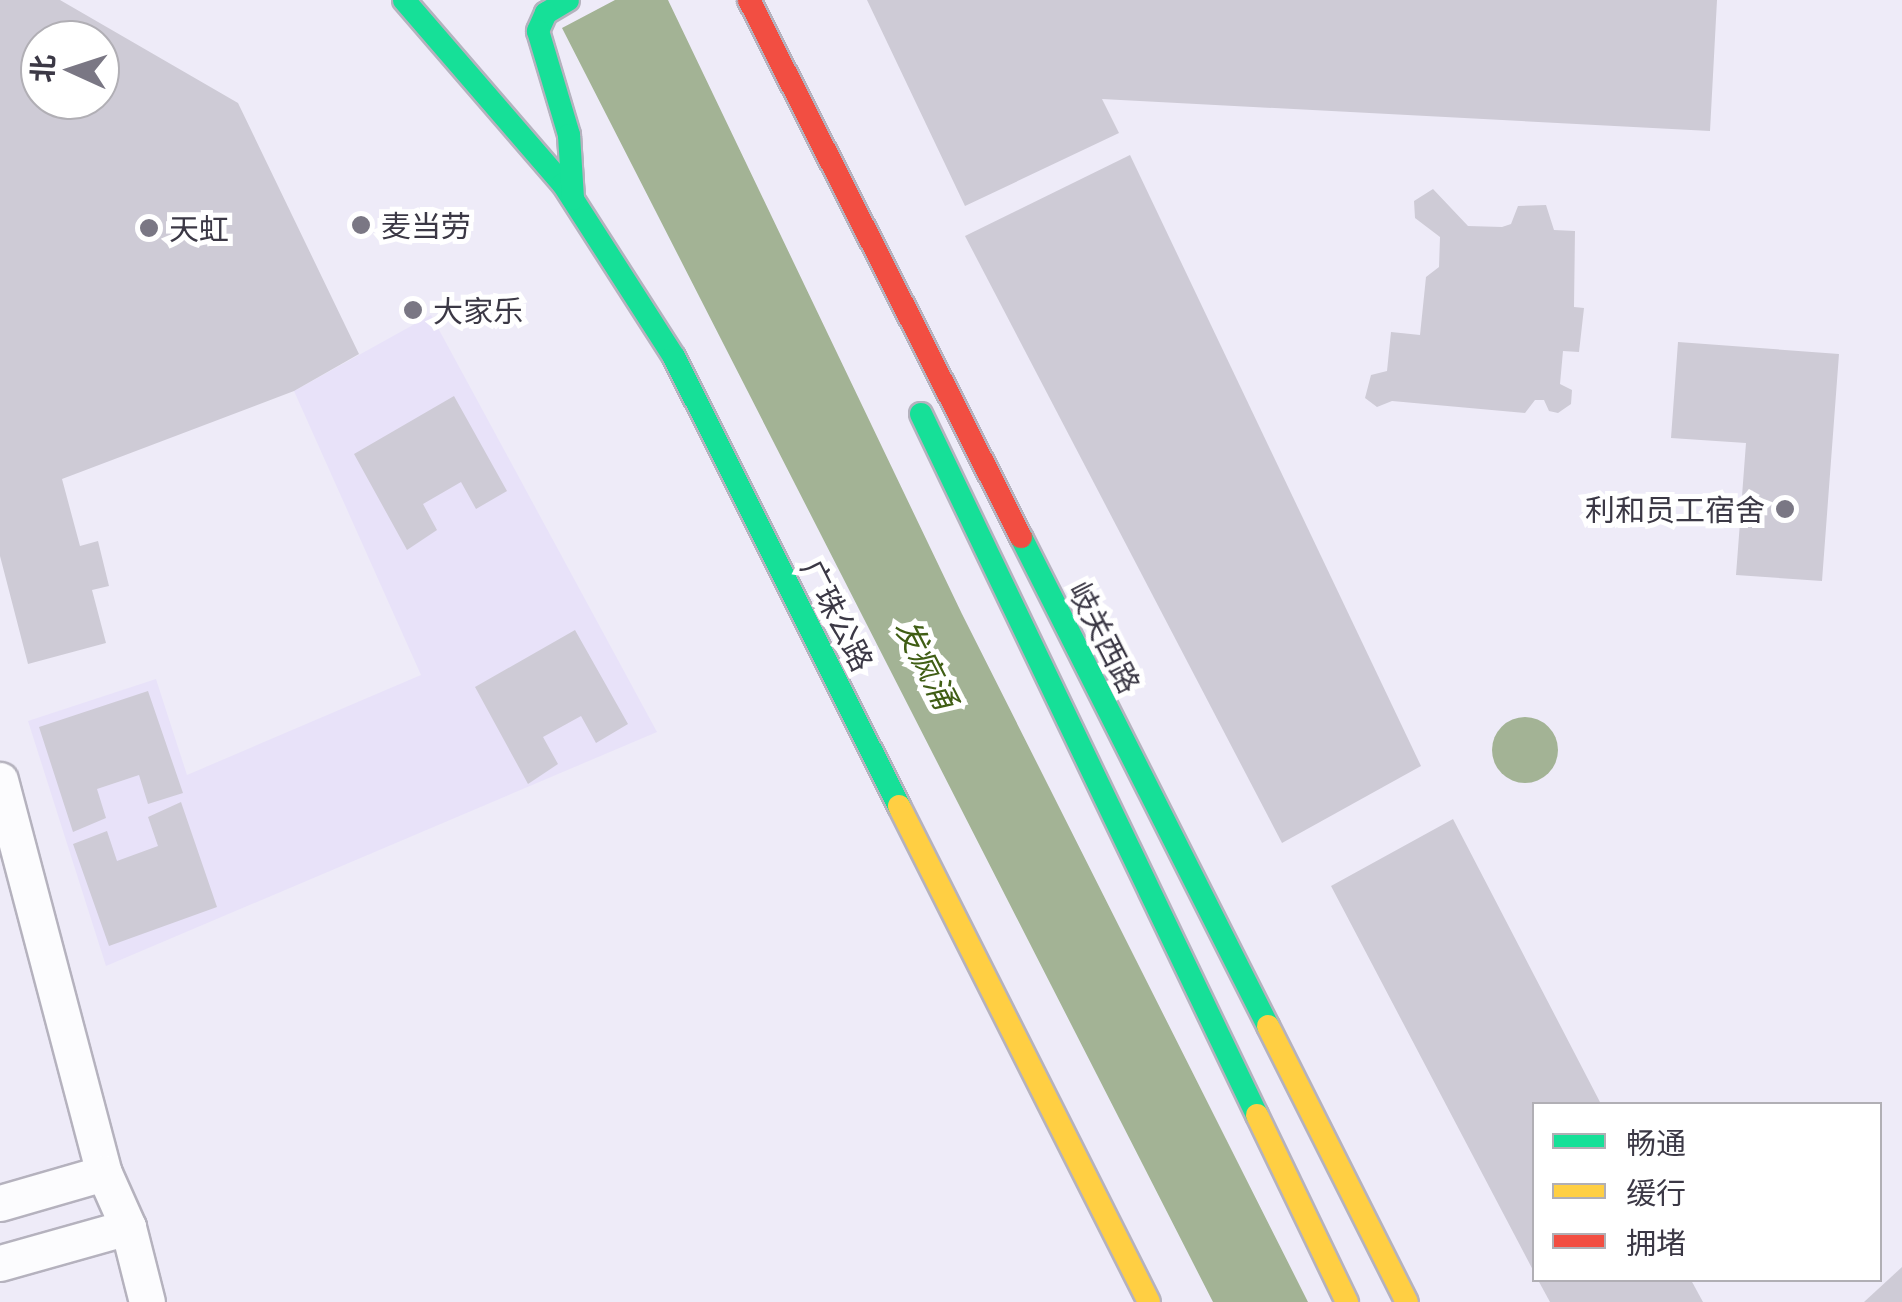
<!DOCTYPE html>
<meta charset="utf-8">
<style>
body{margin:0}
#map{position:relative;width:1902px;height:1302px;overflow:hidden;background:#eeebf8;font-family:"Exo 2","Noto Sans SC",sans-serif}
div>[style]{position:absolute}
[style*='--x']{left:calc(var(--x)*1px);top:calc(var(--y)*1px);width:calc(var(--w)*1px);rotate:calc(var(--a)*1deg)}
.built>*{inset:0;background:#e8e2f9}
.water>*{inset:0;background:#a3b395}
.round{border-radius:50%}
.building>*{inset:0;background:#cecbd6}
.roads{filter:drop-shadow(2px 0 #b5b2be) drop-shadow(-2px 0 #b5b2be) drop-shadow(0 2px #b5b2be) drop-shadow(0 -2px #b5b2be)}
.street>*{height:35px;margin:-17.5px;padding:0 17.5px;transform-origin:17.5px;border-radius:17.5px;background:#fcfcfe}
.fast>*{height:22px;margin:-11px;padding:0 11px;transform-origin:11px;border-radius:11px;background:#16e098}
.slow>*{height:22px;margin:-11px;padding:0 11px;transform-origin:11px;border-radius:11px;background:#ffcf43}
.jam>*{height:22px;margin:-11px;padding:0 11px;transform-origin:11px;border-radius:11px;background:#f24e42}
.dots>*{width:28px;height:28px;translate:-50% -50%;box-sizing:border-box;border:5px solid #fff;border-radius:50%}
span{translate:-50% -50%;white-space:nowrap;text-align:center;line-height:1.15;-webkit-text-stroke:10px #fff;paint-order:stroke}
.poi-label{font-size:30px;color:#3b3845}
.left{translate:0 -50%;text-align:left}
.right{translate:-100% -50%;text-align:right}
.street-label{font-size:30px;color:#3b3845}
.water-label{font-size:32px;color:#405e15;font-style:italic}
.legend{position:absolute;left:1532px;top:1102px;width:350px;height:180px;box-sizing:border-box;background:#fff;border:2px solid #b1afb5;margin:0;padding:12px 18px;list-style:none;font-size:30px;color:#3b3845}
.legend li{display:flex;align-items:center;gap:20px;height:50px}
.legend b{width:50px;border:2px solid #b1afb5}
.north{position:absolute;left:20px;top:20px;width:100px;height:100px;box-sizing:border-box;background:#fff;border:2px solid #b1afb5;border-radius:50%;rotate:273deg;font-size:28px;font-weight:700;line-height:40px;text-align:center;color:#3b3845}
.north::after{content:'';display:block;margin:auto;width:35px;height:45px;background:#7a7784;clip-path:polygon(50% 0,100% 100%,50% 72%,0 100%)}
</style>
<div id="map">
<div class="built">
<div style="clip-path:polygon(431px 315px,657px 732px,106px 966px,28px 721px,156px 679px,187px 775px,421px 675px,294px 391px)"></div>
</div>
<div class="water">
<div style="clip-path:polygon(615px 0,668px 0,962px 614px,1308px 1302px,1213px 1302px,562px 28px)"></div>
<div class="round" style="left:1492px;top:717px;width:66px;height:66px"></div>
</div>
<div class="building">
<div style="clip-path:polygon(evenodd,0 0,60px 0,238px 103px,359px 354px,294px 391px,62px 479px,80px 546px,98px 541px,109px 586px,92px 590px,106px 643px,28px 664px,0 556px,0 0,40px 40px,100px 40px,100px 100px,40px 100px,40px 40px)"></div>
<div style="clip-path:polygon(867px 0,1717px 0,1710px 131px,1102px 99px,1119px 133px,965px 206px)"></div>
<div style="clip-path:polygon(1130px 155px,1421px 766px,1282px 843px,965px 236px)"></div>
<div style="clip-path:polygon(1433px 189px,1468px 226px,1502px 227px,1511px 224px,1518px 206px,1546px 205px,1554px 230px,1575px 231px,1574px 307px,1584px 308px,1579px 352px,1563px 351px,1560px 384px,1572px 390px,1571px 404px,1558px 413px,1549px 411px,1544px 400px,1535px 400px,1525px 413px,1392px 401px,1377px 407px,1365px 398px,1371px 375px,1387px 371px,1391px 332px,1420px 335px,1426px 277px,1439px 267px,1440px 237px,1415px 218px,1414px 201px)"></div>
<div style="clip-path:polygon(1678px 342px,1839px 354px,1822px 581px,1736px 575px,1746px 443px,1671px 438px)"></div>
<div style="clip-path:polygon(454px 396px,507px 491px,476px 509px,461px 482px,423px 504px,437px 530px,407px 550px,354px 454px)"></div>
<div style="clip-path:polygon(575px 630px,628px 724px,596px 743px,581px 716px,543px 737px,558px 764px,528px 784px,475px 687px)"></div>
<div style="clip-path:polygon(148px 691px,183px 793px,148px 804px,139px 775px,97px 789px,106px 818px,73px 832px,39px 727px)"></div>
<div style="clip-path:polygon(181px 802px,217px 907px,109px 946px,73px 844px,107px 831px,117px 861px,158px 846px,148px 817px)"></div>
<div style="clip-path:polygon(1453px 819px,1601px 1104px,1534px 1104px,1534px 1272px,1331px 886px)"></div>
<div style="clip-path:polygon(1902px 1267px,1902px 1302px,1864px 1302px)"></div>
<div style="clip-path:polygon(1538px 1280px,1691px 1280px,1703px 1302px,1550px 1302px)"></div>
</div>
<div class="roads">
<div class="street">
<div style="--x:0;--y:780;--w:407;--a:75.2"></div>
<div style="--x:104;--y:1173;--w:59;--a:66"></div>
<div style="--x:128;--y:1227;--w:77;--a:75.8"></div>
<div style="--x:0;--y:1203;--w:108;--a:-16.1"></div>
<div style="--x:0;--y:1263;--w:133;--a:-15.7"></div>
</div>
<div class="fast">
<div style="--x:404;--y:0;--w:243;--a:49.2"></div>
<div style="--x:563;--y:184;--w:206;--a:57.3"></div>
<div style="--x:674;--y:357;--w:502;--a:63.38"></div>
<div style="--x:568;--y:0;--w:26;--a:149"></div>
<div style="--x:546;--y:13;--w:20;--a:114"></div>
<div style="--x:538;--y:31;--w:109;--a:73.4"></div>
<div style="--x:569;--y:135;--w:64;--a:86.4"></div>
<div style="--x:921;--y:414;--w:777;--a:64.39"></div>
<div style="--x:1021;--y:537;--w:548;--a:63.2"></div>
</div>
<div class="slow">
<div style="--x:899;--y:806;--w:555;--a:63.25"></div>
<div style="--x:1268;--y:1026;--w:309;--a:63.3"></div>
<div style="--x:1257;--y:1115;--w:208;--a:64.3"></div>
</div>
<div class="jam">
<div style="--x:749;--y:0;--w:602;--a:63.14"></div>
</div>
</div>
<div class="dots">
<div style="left:361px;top:225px;background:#7a7784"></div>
<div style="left:149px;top:228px;background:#7a7784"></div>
<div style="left:413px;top:310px;background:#7a7784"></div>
<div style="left:1785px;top:509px;background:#7a7784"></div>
</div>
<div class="poi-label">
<span class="left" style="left:381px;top:225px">麦当劳</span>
<span class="left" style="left:169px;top:228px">天虹</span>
<span class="left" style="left:433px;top:310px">大家乐</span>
<span class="right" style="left:1765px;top:509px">利和员工宿舍</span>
</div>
<div class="street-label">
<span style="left:838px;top:615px;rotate:63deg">广珠公路</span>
<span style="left:1105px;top:637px;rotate:63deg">岐关西路</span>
</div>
<div class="water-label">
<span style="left:927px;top:663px;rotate:63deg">发疯涌</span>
</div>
<ul class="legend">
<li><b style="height:12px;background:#16e098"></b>畅通</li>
<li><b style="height:12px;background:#ffcf43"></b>缓行</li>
<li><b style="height:12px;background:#f24e42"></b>拥堵</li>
</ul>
<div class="north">北</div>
</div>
